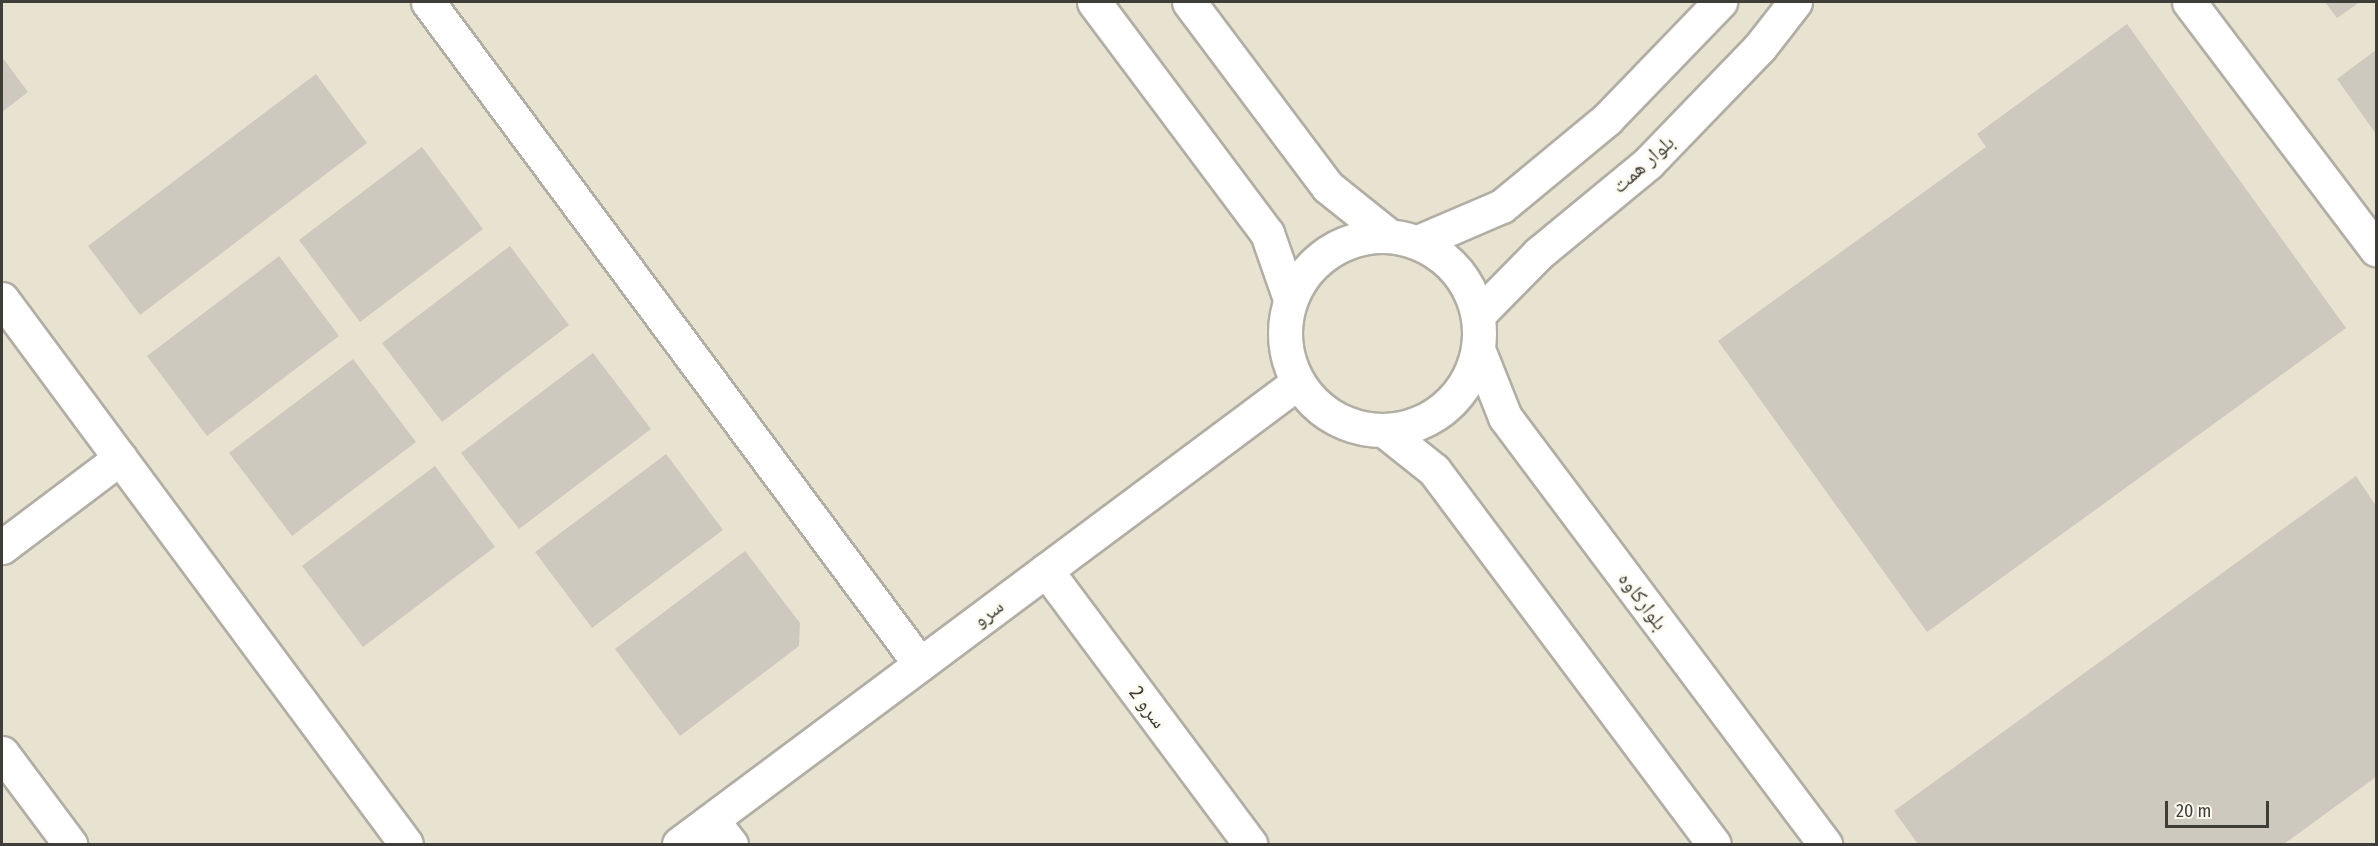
<!DOCTYPE html>
<meta charset="utf-8">
<style>
body{margin:0}
#map{position:relative;width:2378px;height:846px;overflow:hidden;background:#f0ece2;font-family:"Fira Sans Condensed","Noto Naskh Arabic",sans-serif}
div>[style]{position:absolute}
[style*='--x']{left:calc(var(--x)*1px);top:calc(var(--y)*1px);width:calc(var(--w)*1px);rotate:calc(var(--a)*1deg)}
.built>*{inset:0;background:#e8e2d1}
.building>*{inset:0;background:#cdc9bf}
.roads{filter:drop-shadow(2px 0 #b2aea4) drop-shadow(-2px 0 #b2aea4) drop-shadow(0 2px #b2aea4) drop-shadow(0 -2px #b2aea4)}
.minor>*{height:33px;margin:-16.5px;padding:0 16.5px;transform-origin:16.5px;border-radius:16.5px;background:#fff}
.minor>.ring{margin:-16.5px;padding:0;box-sizing:content-box;background:none;border:33px solid #fff;border-radius:50%}
span{translate:-50% -50%;white-space:nowrap;text-align:center;line-height:1.15;-webkit-text-stroke:5px #fdfaef;paint-order:stroke}
.street-label{font-size:21px;color:#3e3d38}
.frame{position:absolute;inset:0;border:3px solid #3e3d38;pointer-events:none}
.scale{position:absolute;left:2165px;top:801px;width:104px;height:27px;box-sizing:border-box;border:3px solid #3e3d38;border-top:0;padding-left:8px;font-size:18px;line-height:21px;white-space:nowrap;color:#3e3d38;-webkit-text-stroke:4px #fdfaef;paint-order:stroke}
</style>
<div id="map">
<div class="built">
<div style="clip-path:polygon(2px 2px,2376px 2px,2376px 844px,2px 844px)"></div>
</div>
<div class="building">
<div style="clip-path:polygon(2325px 2px,2360px 2px,2337px 18px)"></div>
<div style="clip-path:polygon(2127px 24px,2346px 328px,1927px 632px,1718px 341px,1986px 147px,1977px 134px)"></div>
<div style="clip-path:polygon(2376px 50px,2376px 134px,2337px 79px)"></div>
<div style="clip-path:polygon(2px 57px,28px 92px,2px 112px)"></div>
<div style="clip-path:polygon(316px 74px,367px 143px,140px 315px,88px 246px)"></div>
<div style="clip-path:polygon(422px 147px,483px 229px,360px 322px,299px 240px)"></div>
<div style="clip-path:polygon(510px 246px,569px 325px,442px 422px,382px 343px)"></div>
<div style="clip-path:polygon(279px 256px,339px 336px,207px 436px,147px 356px)"></div>
<div style="clip-path:polygon(593px 353px,651px 429px,519px 529px,461px 453px)"></div>
<div style="clip-path:polygon(353px 359px,416px 442px,292px 536px,229px 453px)"></div>
<div style="clip-path:polygon(666px 454px,723px 530px,592px 628px,535px 552px)"></div>
<div style="clip-path:polygon(435px 466px,495px 547px,363px 647px,302px 566px)"></div>
<div style="clip-path:polygon(2356px 476px,2376px 506px,2376px 777px,2284px 844px,1918px 844px,1894px 811px)"></div>
<div style="clip-path:polygon(745px 551px,800px 623px,799px 646px,680px 736px,615px 649px)"></div>
</div>
<div class="roads">
<div class="minor">
<div style="--x:428;--y:2;--w:825;--a:53.38"></div>
<div style="--x:1094;--y:2;--w:289;--a:53.2"></div>
<div style="--x:1267;--y:233;--w:70;--a:70.8"></div>
<div style="--x:1189;--y:2;--w:231;--a:53.1"></div>
<div style="--x:1328;--y:187;--w:77;--a:38.7"></div>
<div style="--x:2189;--y:2;--w:310;--a:52.9"></div>
<div class="ring" style="left:1285px;top:236px;width:161px;height:161px"></div>
<div style="--x:1418;--y:242;--w:91;--a:-23.2"></div>
<div style="--x:1502;--y:206;--w:136;--a:-39.6"></div>
<div style="--x:1607;--y:119;--w:163;--a:-46"></div>
<div style="--x:2;--y:299;--w:678;--a:53.45"></div>
<div style="--x:1478;--y:315;--w:87;--a:-45.5"></div>
<div style="--x:1539;--y:253;--w:141;--a:-39.5"></div>
<div style="--x:1648;--y:163;--w:161;--a:-46"></div>
<div style="--x:1760;--y:47;--w:57;--a:-52.1"></div>
<div style="--x:1478;--y:349;--w:73;--a:68.3"></div>
<div style="--x:1505;--y:417;--w:534;--a:53.15"></div>
<div style="--x:1385;--y:431;--w:63;--a:38.5"></div>
<div style="--x:1434;--y:470;--w:467;--a:53.2"></div>
<div style="--x:2;--y:547;--w:148;--a:-37"></div>
<div style="--x:1046;--y:570;--w:342;--a:53.3"></div>
<div style="--x:2;--y:753;--w:114;--a:53.2"></div>
<div style="--x:712;--y:820;--w:31;--a:52"></div>
<div style="--x:679;--y:844;--w:771;--a:-36.72"></div>
</div>
</div>
<div class="street-label">
<span style="left:1643px;top:164px;rotate:-42deg">بلوار همت</span>
<span style="left:1643px;top:601px;rotate:53deg">بلوارکاوه</span>
<span style="left:988px;top:613px;rotate:-37deg">سرو</span>
<span style="left:1148px;top:707px;rotate:53deg">سرو 2</span>
</div>
<div class="frame"></div>
<div class="scale">20 m</div>
</div>
